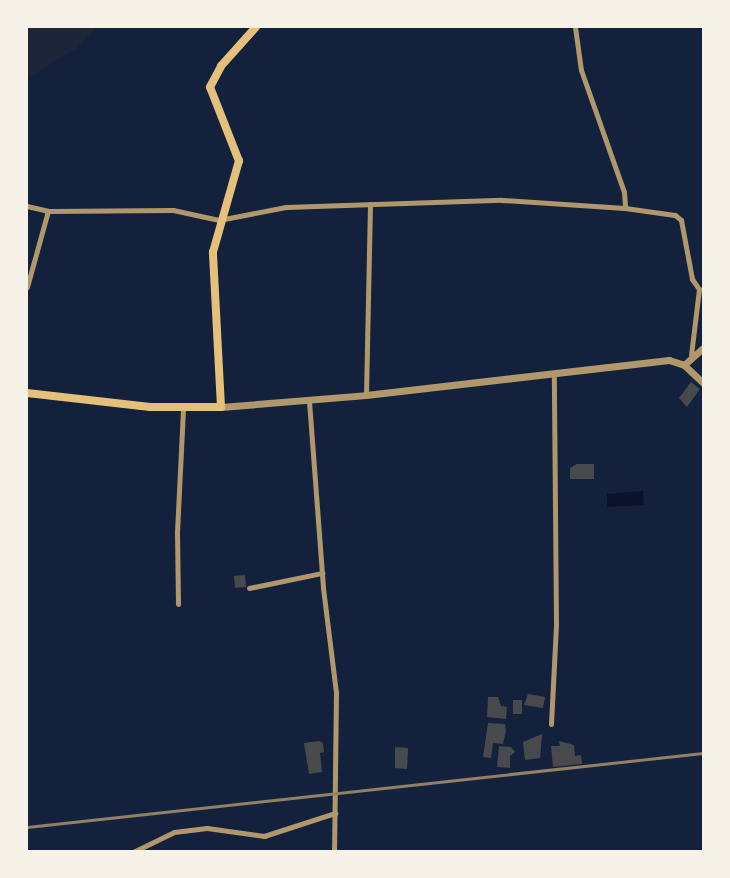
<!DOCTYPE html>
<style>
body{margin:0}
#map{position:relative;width:730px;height:878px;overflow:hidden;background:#14213d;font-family:Figtree,sans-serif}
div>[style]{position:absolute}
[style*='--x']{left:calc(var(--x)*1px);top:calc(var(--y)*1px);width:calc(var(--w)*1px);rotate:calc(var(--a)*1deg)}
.green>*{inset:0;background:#1d2539}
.water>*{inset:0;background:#0b132b}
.building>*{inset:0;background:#48494c}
.minor>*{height:5px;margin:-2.5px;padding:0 2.5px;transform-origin:2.5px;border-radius:2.5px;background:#b1986c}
.tertiary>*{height:7px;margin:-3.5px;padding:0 3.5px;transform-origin:3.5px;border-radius:3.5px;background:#b1986c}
.secondary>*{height:8px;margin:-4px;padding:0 4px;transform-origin:4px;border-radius:4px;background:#e5c07b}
.rail>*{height:3px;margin:-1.5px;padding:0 1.5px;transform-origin:1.5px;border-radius:1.5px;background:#918062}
span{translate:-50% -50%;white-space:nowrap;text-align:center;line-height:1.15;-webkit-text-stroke:6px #f6f1e7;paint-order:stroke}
.frame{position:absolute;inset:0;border:28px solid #f6f1e7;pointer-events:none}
</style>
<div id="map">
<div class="green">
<div style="clip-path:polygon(27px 27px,98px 27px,77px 48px,27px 78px)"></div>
</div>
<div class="water">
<div style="clip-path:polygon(643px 491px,644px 505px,607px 507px,607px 494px)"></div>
</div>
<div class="building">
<div style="clip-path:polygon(691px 382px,700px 389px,687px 407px,679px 398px)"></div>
<div style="clip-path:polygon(577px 464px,594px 464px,594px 479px,570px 479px,570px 468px)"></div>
<div style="clip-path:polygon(245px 575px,246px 587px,235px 588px,234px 576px)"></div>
<div style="clip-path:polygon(528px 694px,545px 697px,543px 708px,524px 705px)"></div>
<div style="clip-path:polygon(488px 697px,498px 697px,501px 706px,507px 707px,506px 719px,487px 717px)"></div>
<div style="clip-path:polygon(513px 700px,522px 700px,522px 714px,513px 714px)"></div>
<div style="clip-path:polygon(488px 723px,505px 724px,506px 731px,503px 744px,493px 743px,491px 758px,483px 757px)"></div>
<div style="clip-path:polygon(542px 734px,540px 758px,525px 760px,523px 742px)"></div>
<div style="clip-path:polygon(319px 741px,323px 743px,324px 752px,320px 753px,322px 772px,309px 774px,304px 743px)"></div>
<div style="clip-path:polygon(559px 741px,574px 745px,575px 756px,581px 755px,582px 764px,553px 767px,551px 746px,560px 746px)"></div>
<div style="clip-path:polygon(499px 746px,511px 747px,515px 752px,510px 756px,510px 768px,497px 767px)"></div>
<div style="clip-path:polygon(395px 747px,408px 748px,407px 769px,395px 768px)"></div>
</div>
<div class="minor">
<div style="--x:575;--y:27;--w:43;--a:82.1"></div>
<div style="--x:581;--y:70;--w:129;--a:70.6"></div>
<div style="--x:624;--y:192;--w:16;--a:86"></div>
<div style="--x:27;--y:206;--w:22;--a:13"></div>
<div style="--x:48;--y:211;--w:125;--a:-0.5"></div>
<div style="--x:173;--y:210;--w:47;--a:12.3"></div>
<div style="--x:219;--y:220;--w:68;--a:-11"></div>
<div style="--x:286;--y:207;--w:216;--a:-1.9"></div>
<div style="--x:502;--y:200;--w:123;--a:3.7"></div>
<div style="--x:625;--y:208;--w:50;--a:8"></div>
<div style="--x:675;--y:215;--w:8;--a:40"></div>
<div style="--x:681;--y:220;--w:60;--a:79.4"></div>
<div style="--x:692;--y:279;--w:12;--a:55"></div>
<div style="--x:699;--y:289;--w:66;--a:96.9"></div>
<div style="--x:27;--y:287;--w:79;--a:-74.6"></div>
<div style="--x:366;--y:395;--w:191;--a:-88.8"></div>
<div style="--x:309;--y:401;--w:188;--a:85.7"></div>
<div style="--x:323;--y:588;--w:106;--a:82.9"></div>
<div style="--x:336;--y:693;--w:158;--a:90.7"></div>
<div style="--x:249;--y:588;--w:75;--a:-11.6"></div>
<div style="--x:178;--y:604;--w:72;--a:-90.8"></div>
<div style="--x:177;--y:532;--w:124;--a:-87.2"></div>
<div style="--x:551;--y:724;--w:100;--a:-87.1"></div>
<div style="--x:556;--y:624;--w:251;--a:-90.5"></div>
<div style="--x:135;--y:851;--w:43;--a:-26"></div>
<div style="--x:174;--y:832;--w:33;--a:-7"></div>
<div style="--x:207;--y:828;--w:58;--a:8"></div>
<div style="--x:264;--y:836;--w:75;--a:-17.9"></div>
</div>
<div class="tertiary">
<div style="--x:684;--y:365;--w:25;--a:-42"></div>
<div style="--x:221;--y:407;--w:145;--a:-4.7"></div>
<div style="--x:366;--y:395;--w:305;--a:-6.6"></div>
<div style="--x:669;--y:360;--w:16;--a:18"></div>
<div style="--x:684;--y:365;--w:26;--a:43"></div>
</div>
<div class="secondary">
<div style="--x:27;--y:393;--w:124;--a:6.5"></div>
<div style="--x:150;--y:407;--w:71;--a:0"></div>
<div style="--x:221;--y:407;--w:155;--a:-93"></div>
<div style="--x:213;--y:252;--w:95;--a:-74.1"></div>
<div style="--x:239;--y:161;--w:79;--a:-111.4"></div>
<div style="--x:210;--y:87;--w:24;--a:-62"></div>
<div style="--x:221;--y:66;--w:52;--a:-48.1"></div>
</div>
<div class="rail">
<div style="--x:27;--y:827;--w:680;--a:-6.25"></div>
</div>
<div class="frame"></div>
</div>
